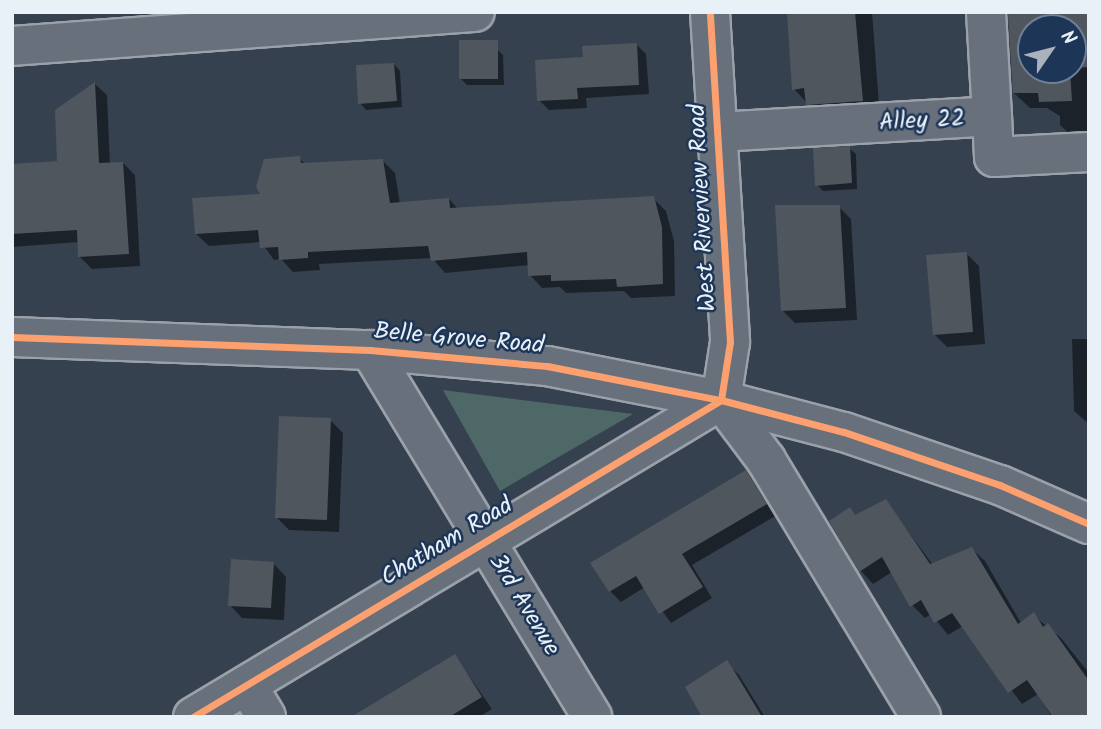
<!DOCTYPE html>
<style>
body{margin:0}
#map{position:relative;width:1101px;height:729px;overflow:hidden;background:#364150;font-family:Kalam,sans-serif}
div>[style]{position:absolute}
[style*='--x']{left:calc(var(--x)*1px);top:calc(var(--y)*1px);width:calc(var(--w)*1px);rotate:calc(var(--a)*1deg)}
.green>*{inset:0;background:#4e6868}
.shadow>*{inset:0;background:#0007}
.building>*{inset:0;background:#50565e}
.roads{filter:drop-shadow(2px 0 #9ba1aa) drop-shadow(-2px 0 #9ba1aa) drop-shadow(0 2px #9ba1aa) drop-shadow(0 -2px #9ba1aa)}
.minor>*{height:38px;margin:-19px;padding:0 19px;transform-origin:19px;border-radius:19px;background:#68707b}
.major>*{height:38px;margin:-19px;padding:0 19px;transform-origin:19px;border-radius:19px;background:#68707b}
.cycleway>*{height:7px;margin:-3.5px;padding:0 3.5px;transform-origin:3.5px;border-radius:3.5px;background:#fca06f}
span{translate:-50% -50%;white-space:nowrap;text-align:center;line-height:1.15;-webkit-text-stroke:5px #1d3557;paint-order:stroke}
.street-label{font-size:24px;color:#e8f1f8}
.frame{position:absolute;inset:0;border:14px solid #e8f1f8;pointer-events:none}
.north{position:absolute;left:1017px;top:14px;width:70px;height:70px;box-sizing:border-box;background:#1d3557;border:2px solid #6e8097;border-radius:50%;rotate:55deg;font-size:19px;font-weight:700;line-height:28px;text-align:center;color:#e8f1f8}
.north::after{content:'';display:block;margin:auto;width:24px;height:32px;background:#aab3bd;clip-path:polygon(50% 0,100% 100%,50% 72%,0 100%)}
</style>
<div id="map">
<div class="green">
<div style="clip-path:polygon(443px 390px,633px 414px,500px 491px)"></div>
</div>
<div class="shadow">
<div style="clip-path:polygon(788px 12px,872px 12px,880px 118px,825px 122px,794px 89px)"></div>
<div style="clip-path:polygon(evenodd,1009px 12px,1089px 12px,1089px 140px,1076px 140px,1060px 125px,1060px 116px,1047px 108px,1030px 108px,1014px 93px,1009px 12px,1031px 28px,1073px 28px,1073px 70px,1031px 70px,1031px 28px)"></div>
<div style="clip-path:polygon(636px 44px,646px 54px,649px 94px,586px 98px,587px 108px,549px 110px,539px 100px,584px 59px)"></div>
<div style="clip-path:polygon(497px 49px,503px 55px,504px 85px,467px 85px,461px 79px)"></div>
<div style="clip-path:polygon(394px 64px,400px 71px,402px 107px,366px 110px,360px 103px)"></div>
<div style="clip-path:polygon(95px 84px,107px 95px,110px 164px,123px 163px,135px 175px,140px 266px,92px 269px,80px 257px,79px 242px,12px 247px,12px 166px,59px 163px)"></div>
<div style="clip-path:polygon(849px 148px,856px 154px,857px 189px,823px 191px,817px 185px)"></div>
<div style="clip-path:polygon(299px 158px,306px 165px,383px 161px,395px 173px,400px 204px,449px 199px,458px 209px,653px 198px,666px 211px,674px 241px,675px 296px,631px 298px,624px 291px,566px 293px,560px 287px,542px 288px,530px 275px,529px 265px,445px 273px,432px 258px,319px 264px,320px 270px,293px 272px,281px 259px,274px 260px,261px 242px,209px 246px,196px 234px,264px 195px)"></div>
<div style="clip-path:polygon(839px 207px,851px 219px,857px 320px,795px 323px,783px 311px)"></div>
<div style="clip-path:polygon(966px 253px,979px 266px,985px 344px,947px 347px,935px 335px)"></div>
<div style="clip-path:polygon(1072px 339px,1089px 339px,1089px 424px,1074px 411px)"></div>
<div style="clip-path:polygon(330px 420px,343px 433px,339px 532px,289px 530px,277px 518px)"></div>
<div style="clip-path:polygon(746px 472px,777px 515px,692px 565px,712px 598px,671px 623px,645px 587px,621px 602px,610px 591px)"></div>
<div style="clip-path:polygon(885px 501px,933px 565px,972px 549px,985px 561px,1021px 623px,1033px 615px,1061px 638px,1089px 673px,1089px 717px,1052px 717px,1038px 694px,1022px 704px,963px 626px,948px 635px,931px 614px,925px 618px,912px 605px,892px 572px,873px 584px,861px 571px,831px 522px,856px 517px)"></div>
<div style="clip-path:polygon(274px 564px,286px 577px,284px 620px,242px 618px,230px 605px)"></div>
<div style="clip-path:polygon(455px 656px,492px 709px,479px 717px,356px 717px)"></div>
<div style="clip-path:polygon(726px 662px,739px 675px,765px 717px,704px 717px)"></div>
</div>
<div class="building">
<div style="clip-path:polygon(787px 12px,855px 12px,863px 101px,806px 105px,804px 88px,792px 90px)"></div>
<div style="clip-path:polygon(1008px 12px,1089px 12px,1089px 67px,1073px 68px,1073px 28px,1031px 28px,1031px 70px,1070px 70px,1072px 101px,1039px 102px,1038px 93px,1013px 93px)"></div>
<div style="clip-path:polygon(459px 40px,498px 40px,498px 79px,459px 79px)"></div>
<div style="clip-path:polygon(637px 43px,639px 85px,577px 88px,578px 99px,537px 101px,535px 60px,583px 57px,582px 46px)"></div>
<div style="clip-path:polygon(394px 63px,397px 101px,358px 104px,356px 65px)"></div>
<div style="clip-path:polygon(95px 82px,99px 163px,123px 162px,129px 254px,78px 257px,77px 230px,12px 234px,12px 164px,57px 161px,55px 110px)"></div>
<div style="clip-path:polygon(850px 146px,852px 183px,815px 186px,813px 148px)"></div>
<div style="clip-path:polygon(300px 156px,301px 163px,383px 159px,390px 203px,449px 198px,450px 208px,654px 196px,662px 227px,663px 284px,617px 287px,616px 279px,551px 281px,551px 275px,528px 276px,527px 252px,431px 261px,428px 246px,308px 252px,308px 258px,279px 260px,278px 247px,260px 248px,258px 230px,195px 234px,192px 198px,260px 194px,256px 187px,264px 159px)"></div>
<div style="clip-path:polygon(775px 205px,840px 205px,846px 308px,781px 311px)"></div>
<div style="clip-path:polygon(967px 252px,973px 332px,933px 335px,926px 255px)"></div>
<div style="clip-path:polygon(279px 416px,331px 418px,327px 520px,275px 518px)"></div>
<div style="clip-path:polygon(746px 470px,767px 504px,682px 554px,703px 587px,659px 614px,636px 576px,609px 592px,590px 563px)"></div>
<div style="clip-path:polygon(886px 499px,930px 564px,972px 547px,1018px 624px,1034px 612px,1043px 627px,1048px 623px,1089px 681px,1089px 717px,1053px 717px,1027px 680px,1008px 693px,952px 613px,934px 623px,921px 600px,910px 607px,882px 557px,859px 572px,829px 521px,850px 507px,855px 515px)"></div>
<div style="clip-path:polygon(231px 559px,274px 562px,271px 608px,228px 606px)"></div>
<div style="clip-path:polygon(455px 654px,482px 697px,449px 717px,351px 717px)"></div>
<div style="clip-path:polygon(727px 660px,733px 669px,762px 717px,702px 717px,685px 687px)"></div>
</div>
<div class="roads">
<div class="minor">
<div style="--x:710;--y:12;--w:331;--a:86.5"></div>
<div style="--x:730;--y:342;--w:59;--a:98.8"></div>
<div style="--x:986;--y:12;--w:104;--a:86.7"></div>
<div style="--x:12;--y:46;--w:464;--a:-4.2"></div>
<div style="--x:717;--y:132;--w:275;--a:-3.3"></div>
<div style="--x:992;--y:116;--w:41;--a:87.2"></div>
<div style="--x:994;--y:157;--w:95;--a:-3"></div>
<div style="--x:370;--y:350;--w:429;--a:58.8"></div>
<div style="--x:721;--y:400;--w:75;--a:53.1"></div>
<div style="--x:766;--y:460;--w:300;--a:58.9"></div>
<div style="--x:247;--y:685;--w:37;--a:59"></div>
<div style="--x:193;--y:717;--w:616;--a:-30.98"></div>
</div>
<div class="major">
<div style="--x:12;--y:337;--w:358;--a:2.1"></div>
<div style="--x:370;--y:350;--w:178;--a:5.2"></div>
<div style="--x:547;--y:366;--w:177;--a:11.1"></div>
<div style="--x:721;--y:400;--w:127;--a:14.6"></div>
<div style="--x:844;--y:432;--w:165;--a:18.8"></div>
<div style="--x:1000;--y:485;--w:97;--a:23.7"></div>
</div>
</div>
<div class="cycleway">
<div style="--x:12;--y:337;--w:358;--a:2.1"></div>
<div style="--x:370;--y:350;--w:178;--a:5.2"></div>
<div style="--x:547;--y:366;--w:177;--a:11.1"></div>
<div style="--x:721;--y:400;--w:127;--a:14.6"></div>
<div style="--x:844;--y:432;--w:165;--a:18.8"></div>
<div style="--x:1000;--y:485;--w:97;--a:23.7"></div>
<div style="--x:193;--y:717;--w:616;--a:-30.98"></div>
<div style="--x:721;--y:400;--w:59;--a:-81.2"></div>
<div style="--x:730;--y:342;--w:331;--a:-93.5"></div>
</div>
<div class="street-label">
<span style="left:922px;top:121px;rotate:-3deg">Alley 22</span>
<span style="left:703px;top:208px;rotate:-93deg">West Riverview Road</span>
<span style="left:459px;top:339px;rotate:5deg">Belle Grove Road</span>
<span style="left:447px;top:542px;rotate:-31deg">Chatham Road</span>
<span style="left:524px;top:605px;rotate:59deg">3rd Avenue</span>
</div>
<div class="frame"></div>
<div class="north">N</div>
</div>
